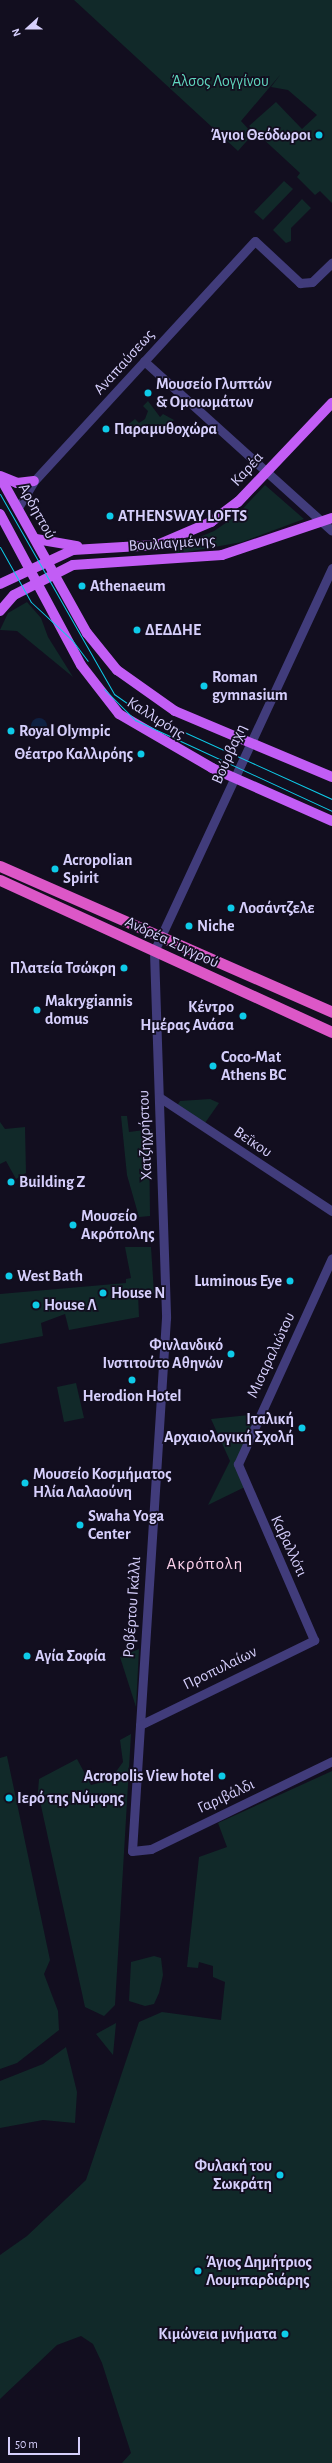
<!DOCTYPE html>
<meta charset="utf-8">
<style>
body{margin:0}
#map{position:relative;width:332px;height:2463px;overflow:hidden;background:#120e1f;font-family:"Alegreya Sans",sans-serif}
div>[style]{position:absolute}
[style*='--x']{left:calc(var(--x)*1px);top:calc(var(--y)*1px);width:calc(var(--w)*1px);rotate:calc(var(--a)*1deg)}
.green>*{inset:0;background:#112929}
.water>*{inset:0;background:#0f2142}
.round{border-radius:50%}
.tertiary>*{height:9px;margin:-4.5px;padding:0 4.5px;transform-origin:4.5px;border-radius:4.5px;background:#413c7b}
.primary>*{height:10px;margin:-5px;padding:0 5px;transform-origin:5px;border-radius:5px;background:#c25df5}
.trunk>*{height:11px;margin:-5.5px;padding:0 5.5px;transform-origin:5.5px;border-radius:5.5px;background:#dc57c7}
.tram>*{height:1px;margin:-0.5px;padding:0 0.5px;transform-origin:0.5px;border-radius:0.5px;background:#0ecbe9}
.dots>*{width:11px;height:11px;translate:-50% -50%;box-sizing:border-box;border:2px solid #120e1f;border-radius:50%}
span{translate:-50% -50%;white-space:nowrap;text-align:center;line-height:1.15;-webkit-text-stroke:3.5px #120e1f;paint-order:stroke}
.park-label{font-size:16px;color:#60d7be}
.poi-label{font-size:16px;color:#d6cffc;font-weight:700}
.right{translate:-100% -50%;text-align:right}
.left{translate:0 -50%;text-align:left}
.street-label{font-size:16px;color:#d6cffc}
.neighbourhood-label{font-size:17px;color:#fcd1eb;letter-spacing:1px}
.north{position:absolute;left:8px;top:8px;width:40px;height:40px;-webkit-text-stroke:3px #120e1f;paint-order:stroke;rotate:249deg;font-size:11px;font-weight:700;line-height:16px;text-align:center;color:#d6cffc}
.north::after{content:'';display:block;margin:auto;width:14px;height:18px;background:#d6cffc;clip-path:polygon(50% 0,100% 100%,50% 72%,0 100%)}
.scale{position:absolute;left:8px;top:2437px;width:72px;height:18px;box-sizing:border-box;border:2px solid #d6cffc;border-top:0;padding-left:5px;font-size:12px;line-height:14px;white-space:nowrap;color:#d6cffc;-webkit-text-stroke:3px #120e1f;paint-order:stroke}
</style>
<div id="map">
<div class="green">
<div style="clip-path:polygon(74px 0,332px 0,332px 203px,320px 191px,315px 195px,297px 177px,300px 173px,249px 126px,276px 102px,302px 129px,317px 115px,288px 90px,271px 87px,280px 75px,241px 121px,253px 134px,238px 151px)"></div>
<div style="clip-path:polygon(284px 181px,293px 189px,263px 220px,254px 212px)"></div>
<div style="clip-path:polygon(302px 199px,311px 208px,291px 228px,291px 241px,286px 243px,273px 230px)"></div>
<div style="clip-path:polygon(148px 401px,160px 417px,163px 414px,174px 420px,167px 427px,146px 424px,145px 432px,121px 430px,135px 419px,139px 423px,145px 419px,148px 411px,143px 406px)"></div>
<div style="clip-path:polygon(265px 485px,304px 519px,242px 542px,176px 554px,173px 548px,214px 531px,236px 516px)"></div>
<div style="clip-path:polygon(27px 602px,41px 618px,48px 637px,73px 677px,17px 631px,0 630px,8px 613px)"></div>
<div style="clip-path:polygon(210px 1099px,219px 1103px,205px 1123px,177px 1106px,180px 1101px)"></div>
<div style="clip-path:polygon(121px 1116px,127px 1116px,129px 1132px,152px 1129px,149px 1133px,150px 1216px,139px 1217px,127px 1175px)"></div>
<div style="clip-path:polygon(0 1122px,5px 1129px,25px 1127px,26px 1173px,16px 1179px,6px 1161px,0 1164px)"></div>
<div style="clip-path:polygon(125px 1247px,151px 1247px,154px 1293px,138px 1294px,139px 1317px,69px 1330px,65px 1314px,41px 1323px,43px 1336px,0 1344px,0 1294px,126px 1283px,126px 1279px,131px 1278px)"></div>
<div style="clip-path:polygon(76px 1383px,84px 1418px,64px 1422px,57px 1387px)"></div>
<div style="clip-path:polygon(267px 1413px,242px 1464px,251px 1484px,208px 1505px,230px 1461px,211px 1419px)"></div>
<div style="clip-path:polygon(139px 1649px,136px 1707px,120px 1657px)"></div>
<div style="clip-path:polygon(131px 1734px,115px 2005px,104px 2016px,85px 2007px,38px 1792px,39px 1779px,77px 1759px,91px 1785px,110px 1780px,123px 1762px,120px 1740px)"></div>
<div style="clip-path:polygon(7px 1756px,50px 1960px,44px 1974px,58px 2011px,59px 2030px,17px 2063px,0 2069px,0 1758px)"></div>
<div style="clip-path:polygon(332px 1771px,332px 2463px,122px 2463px,131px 2453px,102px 2363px,93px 2344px,81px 2336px,57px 2345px,0 2399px,0 2255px,27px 2236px,86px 2180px,139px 2022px,162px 2012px,221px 2020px,225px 1982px,213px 1977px,213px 1966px,199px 1962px,198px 1968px,187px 1967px,199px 1857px,227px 1847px,218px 1823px)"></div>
<div style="clip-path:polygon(154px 1956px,161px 1958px,163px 1975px,159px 1993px,154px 2004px,145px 2006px,129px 2001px,131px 1962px)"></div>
<div style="clip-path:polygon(116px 2023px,113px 2055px,96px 2034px)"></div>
<div style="clip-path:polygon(66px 2047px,77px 2092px,75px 2123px,43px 2120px,0 2128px,0 2081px,43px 2064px)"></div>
</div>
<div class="water">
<div class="round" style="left:31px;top:718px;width:16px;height:16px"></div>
</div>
<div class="tertiary">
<div style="--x:144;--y:361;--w:253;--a:42.1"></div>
<div style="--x:19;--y:506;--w:29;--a:-59"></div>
<div style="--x:34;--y:481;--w:326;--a:-47.4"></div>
<div style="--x:255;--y:241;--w:62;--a:43"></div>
<div style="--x:300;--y:283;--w:12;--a:-5"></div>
<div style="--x:312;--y:282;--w:28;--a:-44"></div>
<div style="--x:332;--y:568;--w:423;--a:114.9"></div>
<div style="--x:154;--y:952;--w:366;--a:88.1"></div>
<div style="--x:166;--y:1318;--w:534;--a:93.65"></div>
<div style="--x:132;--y:1851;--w:19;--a:-6"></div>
<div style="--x:151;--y:1849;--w:201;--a:-25.9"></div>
<div style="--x:159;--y:1097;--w:207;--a:33.4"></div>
<div style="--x:140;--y:1725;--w:194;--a:-26"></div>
<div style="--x:314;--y:1640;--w:192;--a:-113.4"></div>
<div style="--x:238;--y:1464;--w:226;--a:-65.5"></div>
</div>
<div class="primary">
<div style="--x:0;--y:476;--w:18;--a:22"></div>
<div style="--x:17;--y:483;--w:17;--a:-7"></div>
<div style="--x:0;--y:477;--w:179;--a:60.9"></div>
<div style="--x:87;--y:633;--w:48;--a:51"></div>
<div style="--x:117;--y:670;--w:71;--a:35.3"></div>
<div style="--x:175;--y:711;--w:170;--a:22.8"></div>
<div style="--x:0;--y:514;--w:171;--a:61.8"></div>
<div style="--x:81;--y:665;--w:62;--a:52.2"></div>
<div style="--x:119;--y:714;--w:108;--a:30.1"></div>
<div style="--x:212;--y:768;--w:131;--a:23.8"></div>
<div style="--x:36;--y:539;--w:42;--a:9.7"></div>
<div style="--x:0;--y:584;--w:81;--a:-25"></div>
<div style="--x:73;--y:550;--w:84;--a:-3.4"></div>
<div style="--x:157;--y:545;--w:59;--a:-23.1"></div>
<div style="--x:211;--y:522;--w:34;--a:-37"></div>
<div style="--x:238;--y:502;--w:137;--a:-46.5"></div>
<div style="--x:0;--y:611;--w:21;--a:-49"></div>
<div style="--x:14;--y:595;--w:66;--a:-27"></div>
<div style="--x:73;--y:565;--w:149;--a:-3.8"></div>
<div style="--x:222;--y:555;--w:116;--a:-18.6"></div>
</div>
<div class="trunk">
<div style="--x:0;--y:866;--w:363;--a:23.7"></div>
<div style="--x:0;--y:880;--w:365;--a:24.6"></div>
</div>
<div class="tram">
<div style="--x:0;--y:494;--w:230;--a:60.3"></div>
<div style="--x:114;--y:694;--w:32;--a:35"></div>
<div style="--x:140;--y:712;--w:211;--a:24.4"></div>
<div style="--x:0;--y:547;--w:63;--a:60.6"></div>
<div style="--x:31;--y:602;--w:56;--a:42.8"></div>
<div style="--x:72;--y:640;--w:26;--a:53"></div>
<div style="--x:104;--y:689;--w:44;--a:45"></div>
<div style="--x:135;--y:720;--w:217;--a:24.8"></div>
</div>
<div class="dots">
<div style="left:319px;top:135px;background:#0ecbe9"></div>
<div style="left:148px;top:393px;background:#0ecbe9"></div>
<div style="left:106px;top:429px;background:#0ecbe9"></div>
<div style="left:110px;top:516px;background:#0ecbe9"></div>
<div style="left:82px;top:586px;background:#0ecbe9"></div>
<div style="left:137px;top:630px;background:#0ecbe9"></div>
<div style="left:204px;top:686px;background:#0ecbe9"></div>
<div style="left:11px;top:731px;background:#0ecbe9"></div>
<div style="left:141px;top:754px;background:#0ecbe9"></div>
<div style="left:55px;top:869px;background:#0ecbe9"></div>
<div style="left:231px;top:908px;background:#0ecbe9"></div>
<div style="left:189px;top:926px;background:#0ecbe9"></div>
<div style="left:124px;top:968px;background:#0ecbe9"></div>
<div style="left:37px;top:1010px;background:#0ecbe9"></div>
<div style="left:243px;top:1016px;background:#0ecbe9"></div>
<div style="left:213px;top:1066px;background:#0ecbe9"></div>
<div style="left:11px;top:1182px;background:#0ecbe9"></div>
<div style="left:73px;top:1225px;background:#0ecbe9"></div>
<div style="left:9px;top:1276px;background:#0ecbe9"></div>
<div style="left:290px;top:1281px;background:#0ecbe9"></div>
<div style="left:103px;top:1293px;background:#0ecbe9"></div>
<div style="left:36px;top:1305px;background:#0ecbe9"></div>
<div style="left:231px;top:1354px;background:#0ecbe9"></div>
<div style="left:132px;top:1380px;background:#0ecbe9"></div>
<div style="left:302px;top:1428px;background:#0ecbe9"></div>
<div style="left:25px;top:1483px;background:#0ecbe9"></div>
<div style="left:80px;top:1525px;background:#0ecbe9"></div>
<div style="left:27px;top:1656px;background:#0ecbe9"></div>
<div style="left:222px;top:1776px;background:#0ecbe9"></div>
<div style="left:9px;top:1798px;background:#0ecbe9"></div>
<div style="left:280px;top:2175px;background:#0ecbe9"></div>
<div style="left:198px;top:2271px;background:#0ecbe9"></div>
<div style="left:285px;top:2334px;background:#0ecbe9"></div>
</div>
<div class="park-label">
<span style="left:220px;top:81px">Άλσος Λογγίνου</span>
</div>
<div class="poi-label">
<span class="right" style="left:311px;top:135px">Άγιοι Θεόδωροι</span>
<span class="left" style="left:156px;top:393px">Μουσείο Γλυπτών<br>&amp; Ομοιωμάτων</span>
<span class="left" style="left:114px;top:429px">Παραμυθοχώρα</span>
<span class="left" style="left:118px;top:516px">ATHENSWAY LOFTS</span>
<span class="left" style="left:90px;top:586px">Athenaeum</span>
<span class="left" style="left:145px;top:630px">ΔΕΔΔΗΕ</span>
<span class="left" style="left:212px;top:686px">Roman<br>gymnasium</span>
<span class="left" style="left:19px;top:731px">Royal Olympic</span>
<span class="right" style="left:133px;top:754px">Θέατρο Καλλιρόης</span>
<span class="left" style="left:63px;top:869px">Acropolian<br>Spirit</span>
<span class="left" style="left:239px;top:908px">Λοσάντζελε</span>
<span class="left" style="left:197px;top:926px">Niche</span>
<span class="right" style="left:116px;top:968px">Πλατεία Τσώκρη</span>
<span class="left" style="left:45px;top:1010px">Makrygiannis<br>domus</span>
<span class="right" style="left:234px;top:1016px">Κέντρο<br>Ημέρας Ανάσα</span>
<span class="left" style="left:221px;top:1066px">Coco-Mat<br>Athens BC</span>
<span class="left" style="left:19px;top:1182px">Building Z</span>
<span class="left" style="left:81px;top:1225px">Μουσείο<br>Ακρόπολης</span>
<span class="left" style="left:17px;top:1276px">West Bath</span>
<span class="right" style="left:282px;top:1281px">Luminous Eye</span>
<span class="left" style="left:111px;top:1293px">House N</span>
<span class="left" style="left:44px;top:1305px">House Λ</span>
<span class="right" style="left:223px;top:1354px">Φινλανδικό<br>Iνστιτούτο Aθηνών</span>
<span style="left:132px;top:1396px">Herodion Hotel</span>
<span class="right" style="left:294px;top:1428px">Ιταλική<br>Αρχαιολογική Σχολή</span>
<span class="left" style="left:33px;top:1483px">Μουσείο Κοσμήματος<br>Ηλία Λαλαούνη</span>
<span class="left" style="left:88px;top:1525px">Swaha Yoga<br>Center</span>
<span class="left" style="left:35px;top:1656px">Αγία Σοφία</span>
<span class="right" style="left:214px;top:1776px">Acropolis View hotel</span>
<span class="left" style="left:17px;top:1798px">Ιερό της Νύμφης</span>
<span class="right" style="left:272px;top:2175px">Φυλακή του<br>Σωκράτη</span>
<span class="left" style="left:206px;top:2271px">Άγιος Δημήτριος<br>Λουμπαρδιάρης</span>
<span class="right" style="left:277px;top:2334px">Κιμώνεια μνήματα</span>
</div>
<div class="street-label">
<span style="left:124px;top:362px;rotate:-48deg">Αναπαύσεως</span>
<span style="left:247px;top:469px;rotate:-48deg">Καρέα</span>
<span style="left:37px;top:511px;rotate:61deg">Αρδηττού</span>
<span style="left:172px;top:543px;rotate:-4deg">Βουλιαγμένης</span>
<span style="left:156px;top:718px;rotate:32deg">Καλλιρόης</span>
<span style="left:229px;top:754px;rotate:-66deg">Βούρβαχη</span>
<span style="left:172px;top:942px;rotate:25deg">Ανδρέα Συγγρού</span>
<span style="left:145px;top:1135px;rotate:-92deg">Χατζηχρήστου</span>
<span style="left:253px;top:1142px;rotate:34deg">Βεΐκου</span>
<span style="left:271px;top:1355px;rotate:-65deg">Μισαραλιώτου</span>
<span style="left:289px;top:1546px;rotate:65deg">Καβαλλότι</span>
<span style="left:132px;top:1607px;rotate:-86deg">Ροβέρτου Γκάλλι</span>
<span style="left:220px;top:1668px;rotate:-26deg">Προπυλαίων</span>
<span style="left:226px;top:1796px;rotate:-25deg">Γαριβάλδι</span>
</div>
<div class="neighbourhood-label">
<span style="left:205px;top:1564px">Ακρόπολη</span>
</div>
<div class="north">N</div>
<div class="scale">50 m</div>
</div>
